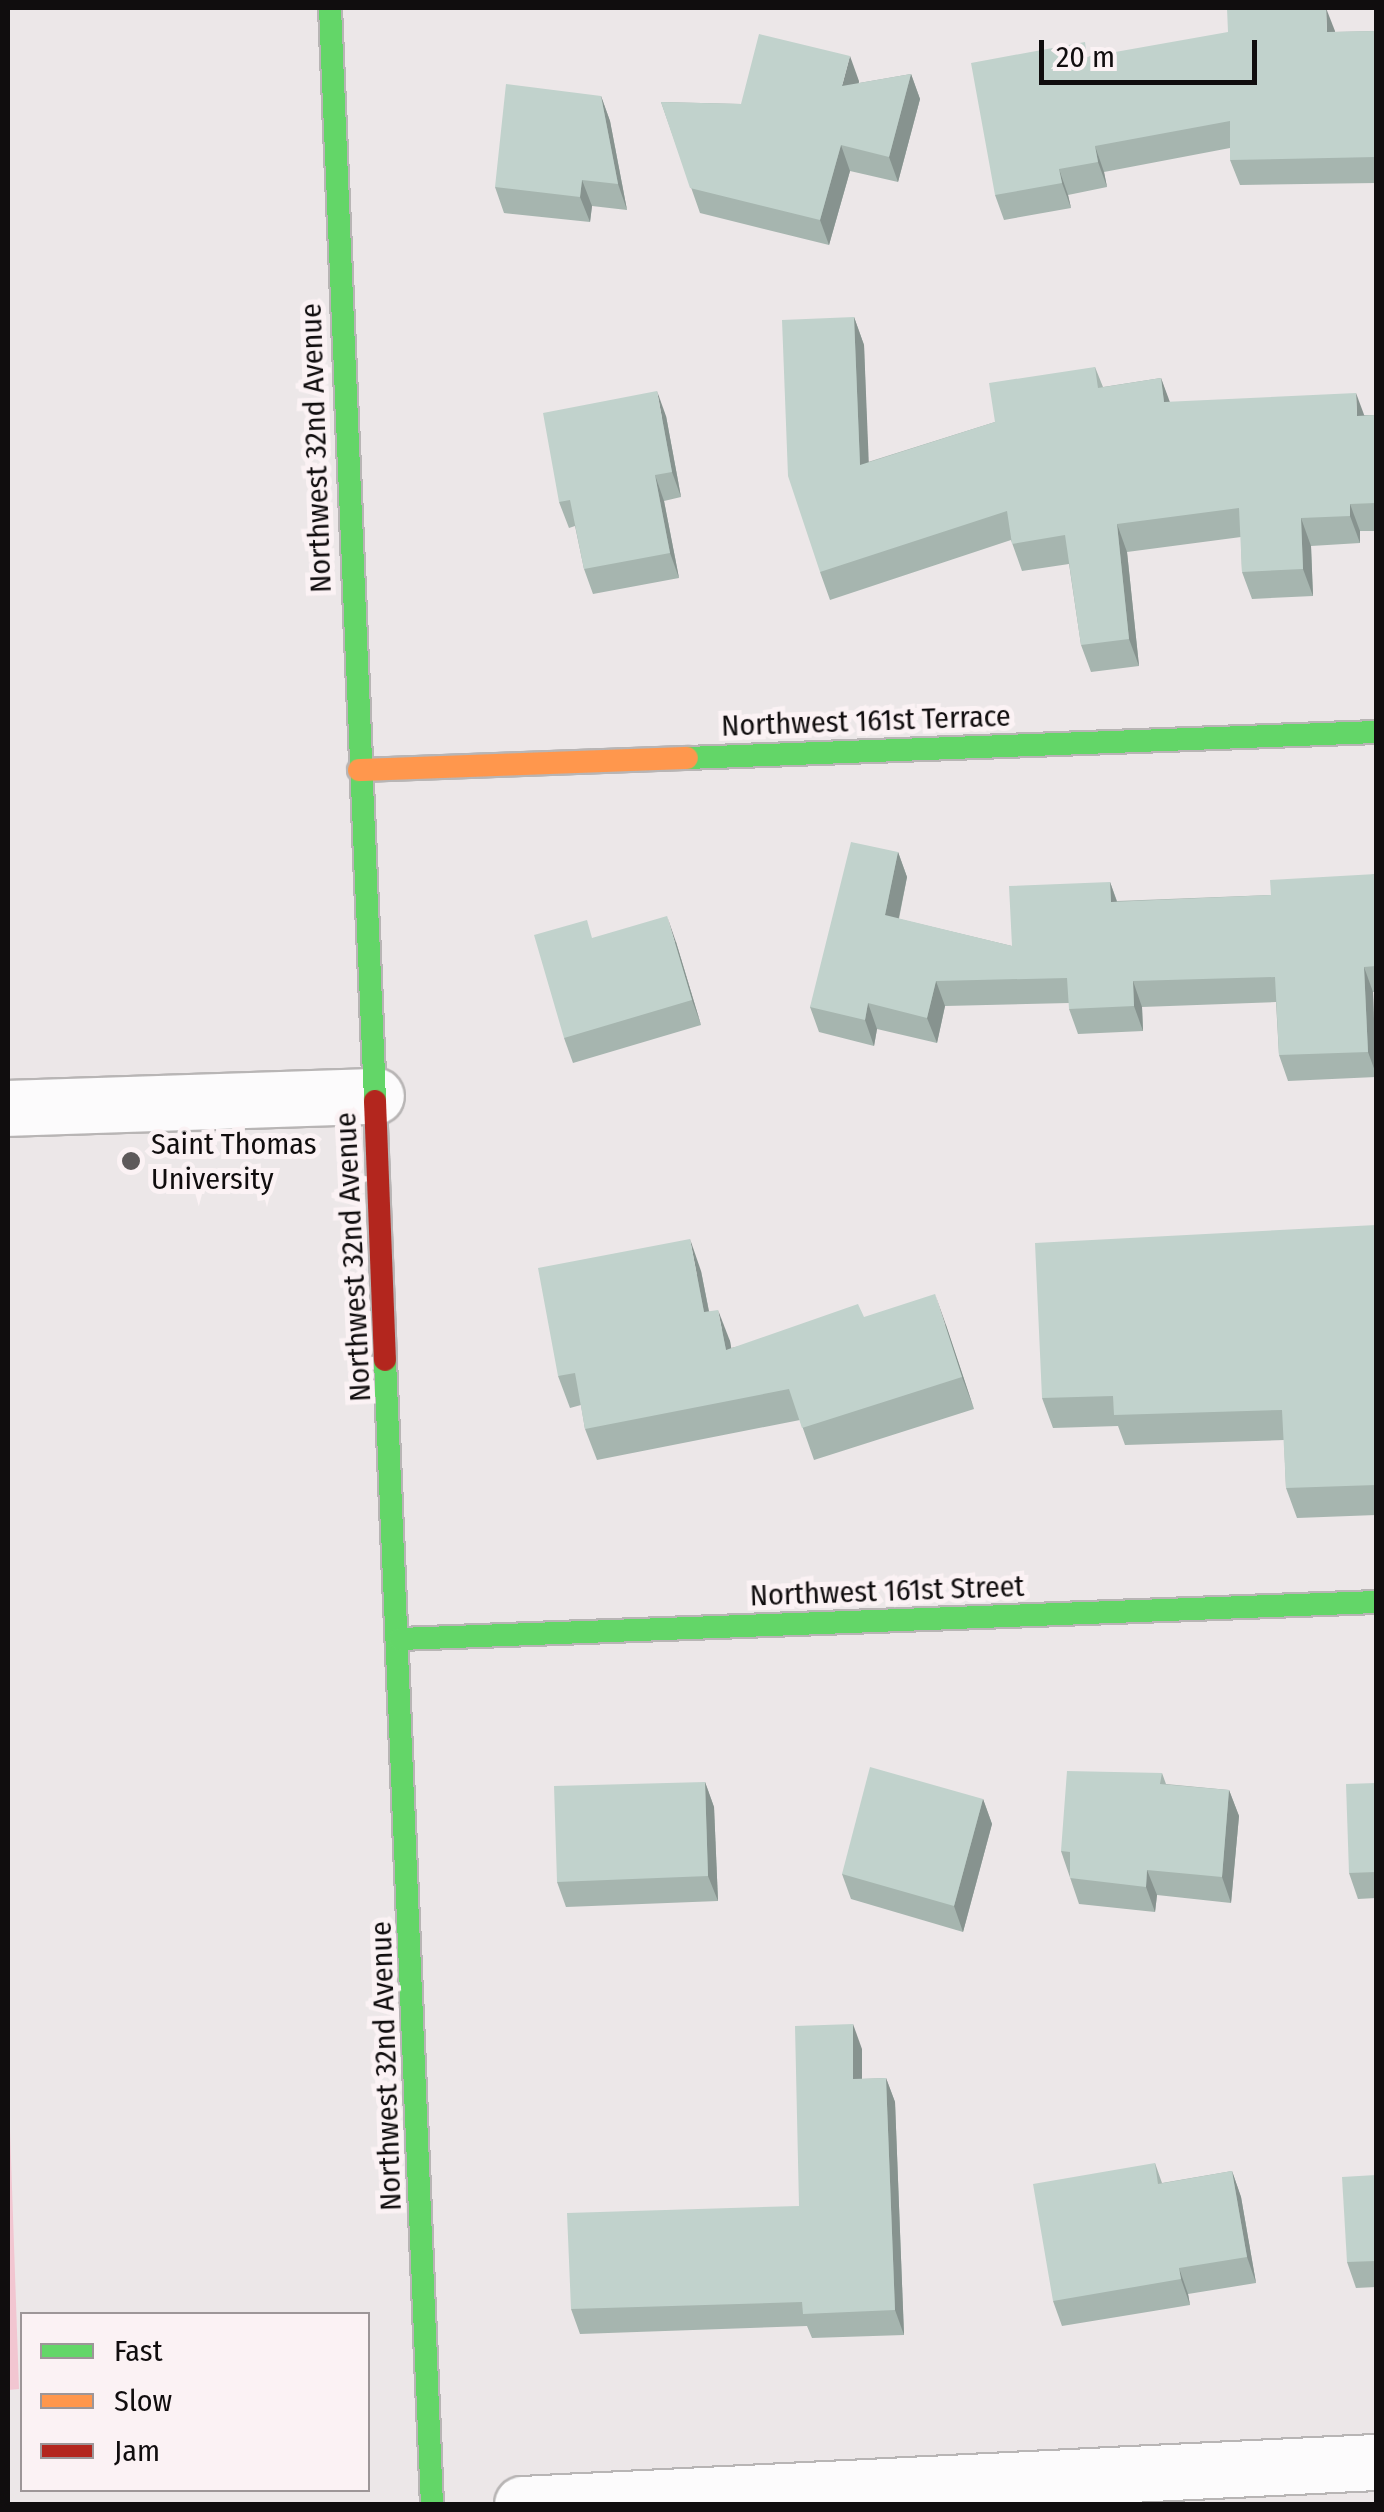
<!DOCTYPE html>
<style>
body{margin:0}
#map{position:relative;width:1384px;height:2512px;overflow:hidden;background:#ece7e8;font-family:"Fira Sans Condensed",sans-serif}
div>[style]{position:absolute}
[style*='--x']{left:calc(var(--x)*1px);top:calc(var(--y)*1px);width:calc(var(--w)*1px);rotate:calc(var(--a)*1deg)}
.green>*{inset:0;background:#f2c6d1}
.roads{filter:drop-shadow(2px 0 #b8b5b5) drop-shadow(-2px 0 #b8b5b5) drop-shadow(0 2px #b8b5b5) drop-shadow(0 -2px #b8b5b5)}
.street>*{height:55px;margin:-27.5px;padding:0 27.5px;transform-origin:27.5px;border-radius:27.5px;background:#fcfbfc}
.fast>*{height:22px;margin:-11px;padding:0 11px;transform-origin:11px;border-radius:11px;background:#63d668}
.slow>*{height:22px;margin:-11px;padding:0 11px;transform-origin:11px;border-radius:11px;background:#ff974d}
.jam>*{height:22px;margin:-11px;padding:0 11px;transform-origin:11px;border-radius:11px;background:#b3261e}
.wall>*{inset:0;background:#a6b5af}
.shaded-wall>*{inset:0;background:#87938f}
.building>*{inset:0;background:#c1d2cc}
.dots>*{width:28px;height:28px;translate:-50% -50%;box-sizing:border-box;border:5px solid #fbf2f4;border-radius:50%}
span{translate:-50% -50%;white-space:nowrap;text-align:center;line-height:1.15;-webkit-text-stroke:10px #fbf2f4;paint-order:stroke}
.street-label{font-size:30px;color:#100d0e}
.poi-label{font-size:30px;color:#100d0e}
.left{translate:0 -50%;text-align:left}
.frame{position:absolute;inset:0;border:10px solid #100d0e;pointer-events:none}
.legend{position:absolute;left:20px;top:2312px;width:350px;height:180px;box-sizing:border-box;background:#fbf2f4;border:2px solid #9d9698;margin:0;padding:12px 18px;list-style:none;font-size:30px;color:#100d0e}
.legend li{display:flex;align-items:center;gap:20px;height:50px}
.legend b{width:50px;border:2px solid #9d9698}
.scale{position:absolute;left:1039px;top:40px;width:218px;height:45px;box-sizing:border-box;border:5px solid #100d0e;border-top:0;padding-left:12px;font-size:30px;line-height:35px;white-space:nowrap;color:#100d0e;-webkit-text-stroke:8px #fbf2f4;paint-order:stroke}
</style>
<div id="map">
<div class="green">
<div style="clip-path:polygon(8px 2072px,19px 2389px,8px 2390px)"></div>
</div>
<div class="roads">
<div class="street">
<div style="--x:8;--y:1108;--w:368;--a:-1.9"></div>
<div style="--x:522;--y:2504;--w:855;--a:-2.82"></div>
</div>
<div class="fast">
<div style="--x:330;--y:8;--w:1094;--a:87.64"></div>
<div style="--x:687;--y:758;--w:689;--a:-2.16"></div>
<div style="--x:385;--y:1360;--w:1145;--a:87.65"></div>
<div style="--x:400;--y:1639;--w:977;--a:-2.17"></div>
</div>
<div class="slow">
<div style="--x:359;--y:770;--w:328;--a:-2.1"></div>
</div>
<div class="jam">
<div style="--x:375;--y:1101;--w:259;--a:87.8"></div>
</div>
</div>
<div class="wall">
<div style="clip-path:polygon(1376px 31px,1376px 183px,1240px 185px,1230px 160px,1230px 148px,1104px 172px,1107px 187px,1068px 195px,1071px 208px,1004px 220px,995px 195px,1090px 56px,1335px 32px)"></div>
<div style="clip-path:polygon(911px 74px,920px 99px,898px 182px,850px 171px,829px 245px,700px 213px,661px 102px,741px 104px,859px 81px,859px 83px)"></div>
<div style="clip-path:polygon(601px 96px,610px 121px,627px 210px,592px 206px,590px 222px,504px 213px,495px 187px)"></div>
<div style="clip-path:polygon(854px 317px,864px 345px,868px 462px,995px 422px,1095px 367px,1103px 387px,1161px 378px,1169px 402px,1364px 415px,1376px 415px,1376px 531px,1360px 531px,1360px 543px,1311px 546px,1313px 596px,1252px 599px,1242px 572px,1241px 537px,1127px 552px,1139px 666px,1091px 672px,1081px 645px,1069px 564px,1022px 571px,1011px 540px,830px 600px,820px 572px)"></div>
<div style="clip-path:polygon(666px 416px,681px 497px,664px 501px,679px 578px,593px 594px,584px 569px,575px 526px,569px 528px,559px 502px)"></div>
<div style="clip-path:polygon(898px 852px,907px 877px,899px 919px,1012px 946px,1110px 882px,1117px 901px,1271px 895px,1376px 874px,1376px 992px,1373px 992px,1376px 1077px,1288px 1081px,1279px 1055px,1276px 1002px,1142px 1007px,1143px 1031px,1078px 1034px,1069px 1009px,1069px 1003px,945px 1006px,937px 1043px,877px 1029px,874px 1046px,819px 1032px,810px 1007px)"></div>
<div style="clip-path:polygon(593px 938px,676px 942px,701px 1025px,573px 1063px,564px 1038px)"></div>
<div style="clip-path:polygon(1376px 1225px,1376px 1515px,1297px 1518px,1286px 1488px,1284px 1440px,1125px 1445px,1118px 1426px,1053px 1428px,1042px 1398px)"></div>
<div style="clip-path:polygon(701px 1271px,709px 1311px,730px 1341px,731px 1348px,864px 1317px,946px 1325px,974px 1409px,814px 1460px,800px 1420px,597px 1460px,585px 1429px,581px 1405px,570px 1408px,558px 1376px)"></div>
<div style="clip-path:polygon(1162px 1773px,1166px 1784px,1229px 1790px,1239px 1816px,1231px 1903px,1157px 1895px,1155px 1912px,1079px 1904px,1061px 1851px)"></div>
<div style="clip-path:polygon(705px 1782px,714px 1807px,718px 1901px,566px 1907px,557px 1882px)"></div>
<div style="clip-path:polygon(1376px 1783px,1376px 1898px,1358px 1899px,1349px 1873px)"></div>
<div style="clip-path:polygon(983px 1799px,992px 1824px,963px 1932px,851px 1899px,842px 1874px)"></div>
<div style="clip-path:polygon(862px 2049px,862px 2079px,886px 2078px,895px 2102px,904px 2335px,812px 2338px,807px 2326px,580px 2334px,571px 2309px,799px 2206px)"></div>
<div style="clip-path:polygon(1155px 2163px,1162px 2183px,1232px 2171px,1241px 2197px,1256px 2283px,1188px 2294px,1190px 2305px,1062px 2326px,1053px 2301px)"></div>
<div style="clip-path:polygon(1376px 2175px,1376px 2287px,1356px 2288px,1347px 2262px)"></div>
</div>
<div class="shaded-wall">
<div style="clip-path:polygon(1326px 8px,1335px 31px,1336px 58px,1327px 32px)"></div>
<div style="clip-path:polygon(850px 56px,859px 81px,851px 111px,842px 86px)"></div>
<div style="clip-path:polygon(911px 74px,920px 99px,898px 182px,889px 157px)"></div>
<div style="clip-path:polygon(601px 96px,610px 121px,627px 210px,618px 184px)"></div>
<div style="clip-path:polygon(841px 145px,850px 171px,829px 245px,820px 220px)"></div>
<div style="clip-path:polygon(1095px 146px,1104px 172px,1107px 187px,1098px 162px)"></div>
<div style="clip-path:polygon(1059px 169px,1068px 195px,1071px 208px,1062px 183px)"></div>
<div style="clip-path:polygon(582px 180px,592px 206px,590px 222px,580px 197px)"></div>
<div style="clip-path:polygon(854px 317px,864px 345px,870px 492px,860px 465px)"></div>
<div style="clip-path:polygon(1161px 378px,1171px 405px,1164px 402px)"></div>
<div style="clip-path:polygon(657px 391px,666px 416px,681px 497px,672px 472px)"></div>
<div style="clip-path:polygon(1356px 393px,1366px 420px,1357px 416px)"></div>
<div style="clip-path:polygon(655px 475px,664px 501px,679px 578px,670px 553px)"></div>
<div style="clip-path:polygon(1350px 504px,1360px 531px,1360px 543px,1350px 516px)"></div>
<div style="clip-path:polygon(1301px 518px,1311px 546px,1313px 596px,1303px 569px)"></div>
<div style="clip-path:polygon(1117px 524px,1127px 552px,1139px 666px,1129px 639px)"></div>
<div style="clip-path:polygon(898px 852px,907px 877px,894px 941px,885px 915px)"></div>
<div style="clip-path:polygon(1110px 882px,1119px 908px,1111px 902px)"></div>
<div style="clip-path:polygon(667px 916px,676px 942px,701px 1025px,692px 1000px)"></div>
<div style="clip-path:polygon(1364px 967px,1373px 992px,1376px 1074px,1368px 1052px)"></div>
<div style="clip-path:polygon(936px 981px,945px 1006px,937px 1043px,927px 1018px)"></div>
<div style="clip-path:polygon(1133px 981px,1142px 1007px,1143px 1031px,1134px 1006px)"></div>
<div style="clip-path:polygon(868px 1003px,877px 1029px,874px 1046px,865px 1020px)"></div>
<div style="clip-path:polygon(690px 1239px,701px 1271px,715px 1343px,704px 1312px)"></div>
<div style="clip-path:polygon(935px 1294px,946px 1325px,974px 1409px,962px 1377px)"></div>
<div style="clip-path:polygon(718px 1310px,730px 1341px,737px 1381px,726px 1350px)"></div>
<div style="clip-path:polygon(705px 1782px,714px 1807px,718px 1901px,708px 1876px)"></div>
<div style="clip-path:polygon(1229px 1790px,1239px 1816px,1231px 1903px,1222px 1877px)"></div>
<div style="clip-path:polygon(983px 1799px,992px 1824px,963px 1932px,954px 1906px)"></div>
<div style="clip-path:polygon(1147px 1870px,1157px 1895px,1155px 1912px,1146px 1887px)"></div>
<div style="clip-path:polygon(853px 2024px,862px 2049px,862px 2104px,853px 2079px)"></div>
<div style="clip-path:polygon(886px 2078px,895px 2102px,904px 2335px,895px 2310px)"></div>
<div style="clip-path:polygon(1232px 2171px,1241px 2197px,1256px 2283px,1247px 2257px)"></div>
<div style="clip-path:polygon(1179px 2268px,1188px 2294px,1190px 2305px,1181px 2279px)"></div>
</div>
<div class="building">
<div style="clip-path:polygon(1227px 8px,1326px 8px,1327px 32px,1376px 31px,1376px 157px,1230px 160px,1230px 121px,1095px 146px,1098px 162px,1059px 169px,1062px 183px,995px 195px,971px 63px,1085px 42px,1087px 57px,1228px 32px)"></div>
<div style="clip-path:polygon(759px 34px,850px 56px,842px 86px,911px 74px,889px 157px,841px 145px,820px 220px,690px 188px,661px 102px,741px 104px)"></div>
<div style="clip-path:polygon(506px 84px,601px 96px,618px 184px,582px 180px,580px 197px,495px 187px)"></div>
<div style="clip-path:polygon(854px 317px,860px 465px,995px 422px,989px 383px,1095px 367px,1098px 388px,1161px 378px,1164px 402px,1356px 393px,1357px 416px,1376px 415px,1376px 503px,1350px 504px,1350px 516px,1301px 518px,1303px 569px,1242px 572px,1239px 508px,1117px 524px,1129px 639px,1081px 645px,1065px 535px,1012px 544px,1007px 511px,820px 572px,788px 476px,782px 320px)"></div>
<div style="clip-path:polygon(657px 391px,672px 472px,655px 475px,670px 553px,584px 569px,570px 500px,559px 502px,543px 413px)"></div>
<div style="clip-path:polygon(851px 842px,898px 852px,885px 915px,1012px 946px,1009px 886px,1110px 882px,1111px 902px,1271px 895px,1270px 880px,1376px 874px,1376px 966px,1364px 967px,1368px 1052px,1279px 1055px,1275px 977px,1133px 981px,1134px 1006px,1069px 1009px,1067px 978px,936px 981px,927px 1018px,868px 1003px,865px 1020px,810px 1007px)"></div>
<div style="clip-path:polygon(667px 916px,692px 1000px,564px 1038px,534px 935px,587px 920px,592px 938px)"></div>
<div style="clip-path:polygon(1376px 1225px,1376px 1485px,1286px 1488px,1282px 1410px,1114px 1415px,1113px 1396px,1042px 1398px,1035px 1243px)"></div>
<div style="clip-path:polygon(690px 1239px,704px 1312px,718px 1310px,726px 1350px,858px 1304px,864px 1317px,935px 1294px,962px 1377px,802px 1428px,789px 1389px,585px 1429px,575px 1373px,558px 1376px,538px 1268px)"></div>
<div style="clip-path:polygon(870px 1767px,983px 1799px,954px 1906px,842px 1874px)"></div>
<div style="clip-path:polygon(1067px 1771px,1162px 1773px,1160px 1784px,1229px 1790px,1222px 1877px,1147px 1870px,1146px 1887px,1070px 1878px,1070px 1852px,1061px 1851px)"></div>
<div style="clip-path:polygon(705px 1782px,708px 1876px,557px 1882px,554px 1786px)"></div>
<div style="clip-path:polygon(1376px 1783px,1376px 1872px,1349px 1873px,1346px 1784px)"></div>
<div style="clip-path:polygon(853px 2024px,853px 2079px,886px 2078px,895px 2310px,803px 2314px,802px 2302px,571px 2309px,567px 2213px,799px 2206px,795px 2026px)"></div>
<div style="clip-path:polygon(1155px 2163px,1158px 2184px,1232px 2171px,1247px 2257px,1179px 2268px,1181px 2279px,1053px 2301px,1033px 2184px)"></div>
<div style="clip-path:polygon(1376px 2175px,1376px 2261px,1347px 2262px,1342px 2177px)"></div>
</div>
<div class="dots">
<div style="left:131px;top:1161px;background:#5d595a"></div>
</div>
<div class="street-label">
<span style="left:316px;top:448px;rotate:-92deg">Northwest 32nd Avenue</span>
<span style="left:866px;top:721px;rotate:-2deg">Northwest 161st Terrace</span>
<span style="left:353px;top:1257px;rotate:-93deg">Northwest 32nd Avenue</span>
<span style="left:887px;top:1591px;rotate:-2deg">Northwest 161st Street</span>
<span style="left:386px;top:2066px;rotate:-92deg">Northwest 32nd Avenue</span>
</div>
<div class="poi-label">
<span class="left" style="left:151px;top:1161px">Saint Thomas<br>University</span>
</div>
<div class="frame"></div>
<ul class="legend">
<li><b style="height:12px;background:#63d668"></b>Fast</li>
<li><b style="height:12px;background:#ff974d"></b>Slow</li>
<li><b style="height:12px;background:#b3261e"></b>Jam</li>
</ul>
<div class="scale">20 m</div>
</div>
